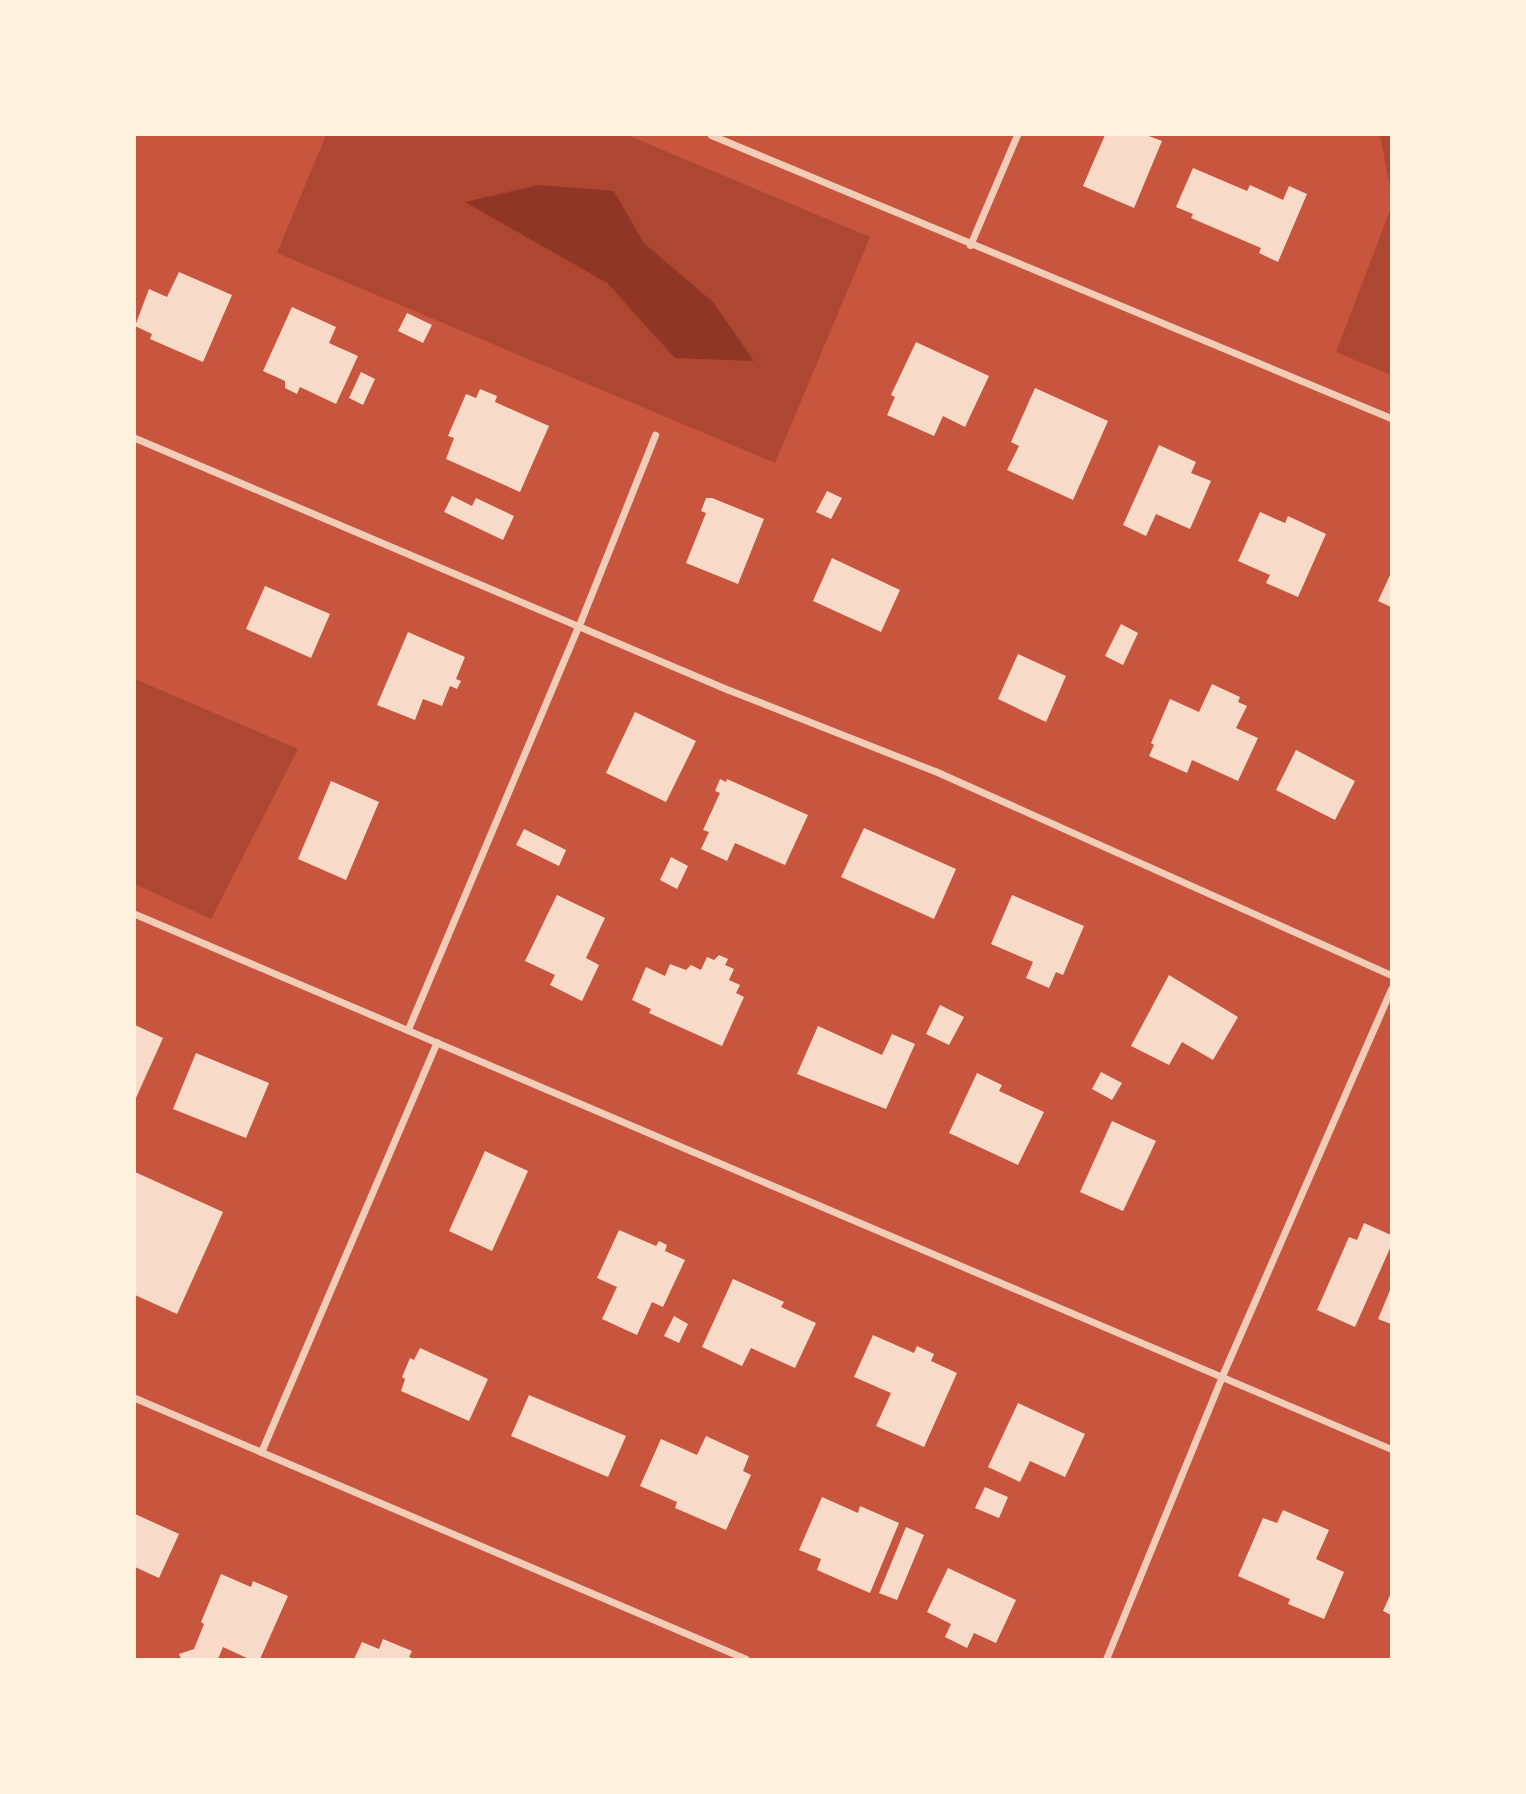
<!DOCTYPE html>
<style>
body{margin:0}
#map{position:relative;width:1526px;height:1794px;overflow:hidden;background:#c8553d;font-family:"Exo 2",sans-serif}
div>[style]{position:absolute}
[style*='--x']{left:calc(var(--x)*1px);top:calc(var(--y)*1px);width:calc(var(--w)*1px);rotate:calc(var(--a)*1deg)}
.green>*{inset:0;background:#ae4732}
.water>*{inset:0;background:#8f3625}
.building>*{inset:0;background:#f7dbc8}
.minor>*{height:7px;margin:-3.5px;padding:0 3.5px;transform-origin:3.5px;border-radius:3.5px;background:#f1ccb7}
span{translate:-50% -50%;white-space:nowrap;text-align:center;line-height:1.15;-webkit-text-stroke:7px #fff3e0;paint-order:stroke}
.frame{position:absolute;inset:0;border:136px solid #fff3e0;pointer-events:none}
</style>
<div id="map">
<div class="green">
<div style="clip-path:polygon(evenodd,326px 135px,627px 135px,870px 237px,775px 463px,277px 253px,326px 135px,614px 191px,644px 243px,713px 302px,675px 357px,607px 283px,466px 202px,614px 191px)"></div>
<div style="clip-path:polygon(1380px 135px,1391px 135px,1391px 192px)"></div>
<div style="clip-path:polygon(1391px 208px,1391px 375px,1336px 352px)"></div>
<div style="clip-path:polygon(135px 679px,298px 749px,211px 919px,135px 884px)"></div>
</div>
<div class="water">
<div style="clip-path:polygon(539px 185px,614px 191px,644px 243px,713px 302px,754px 361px,675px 358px,607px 283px,465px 202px)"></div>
</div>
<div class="building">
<div style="clip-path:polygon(1105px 135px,1146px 135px,1162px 141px,1134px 208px,1083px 186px)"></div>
<div style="clip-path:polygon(1193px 168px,1247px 191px,1250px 185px,1283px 200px,1289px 186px,1307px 194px,1278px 262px,1259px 253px,1261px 248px,1191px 218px,1193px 214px,1176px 207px)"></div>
<div style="clip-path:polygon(179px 272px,232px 295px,203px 362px,150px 339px,152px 334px,135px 326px,149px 289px,167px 297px)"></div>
<div style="clip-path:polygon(292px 307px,336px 327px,329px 343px,358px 356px,336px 404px,300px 387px,297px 394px,285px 388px,285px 381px,263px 371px)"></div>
<div style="clip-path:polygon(407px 313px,432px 325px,423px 343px,398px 331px)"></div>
<div style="clip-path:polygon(916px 342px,989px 376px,965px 427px,943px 416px,934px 436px,887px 415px,895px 397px,891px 395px)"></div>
<div style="clip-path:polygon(361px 372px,375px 379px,363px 405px,349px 398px)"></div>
<div style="clip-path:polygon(1035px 388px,1108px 421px,1073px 500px,1007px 470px,1019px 446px,1011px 442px)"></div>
<div style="clip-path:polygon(480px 389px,497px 396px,495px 402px,549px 426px,520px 492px,446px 459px,454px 438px,448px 436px,466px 394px,476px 398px)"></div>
<div style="clip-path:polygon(1159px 445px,1196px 462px,1191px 473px,1211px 481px,1190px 529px,1156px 514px,1146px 536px,1123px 525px)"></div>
<div style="clip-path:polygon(827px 491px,842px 498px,831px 519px,816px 512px)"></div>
<div style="clip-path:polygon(452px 496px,472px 506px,476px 498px,514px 516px,503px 540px,444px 512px)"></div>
<div style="clip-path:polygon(706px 498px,712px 498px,764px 519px,738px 584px,686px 563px,706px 513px,701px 511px)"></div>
<div style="clip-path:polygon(1260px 512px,1285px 523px,1288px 516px,1326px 534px,1298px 597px,1266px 583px,1270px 575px,1238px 561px)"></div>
<div style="clip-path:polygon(832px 558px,900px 590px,881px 632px,813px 601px)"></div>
<div style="clip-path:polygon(1391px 573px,1391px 607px,1378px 601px)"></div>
<div style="clip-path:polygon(265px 586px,330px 614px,311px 658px,246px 629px)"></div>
<div style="clip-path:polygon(1121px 624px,1138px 633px,1123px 665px,1105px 656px)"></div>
<div style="clip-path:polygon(408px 632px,465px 657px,456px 679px,461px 681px,457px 689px,450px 686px,442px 706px,423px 699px,415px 720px,377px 705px)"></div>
<div style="clip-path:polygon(1018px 654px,1066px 676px,1046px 722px,998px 699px)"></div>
<div style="clip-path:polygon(1212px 684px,1240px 697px,1238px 702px,1247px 706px,1236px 728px,1258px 738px,1238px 781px,1192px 760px,1187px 773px,1149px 756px,1154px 745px,1151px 743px,1170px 699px,1199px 712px)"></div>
<div style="clip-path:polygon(635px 712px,696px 741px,666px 802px,606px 773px)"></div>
<div style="clip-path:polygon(1296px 750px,1355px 781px,1335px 820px,1276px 790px)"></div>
<div style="clip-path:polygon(720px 779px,726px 782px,727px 779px,808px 815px,785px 865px,735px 843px,727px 861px,701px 849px,709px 832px,703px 830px,720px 793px,715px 791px)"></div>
<div style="clip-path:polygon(331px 781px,379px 802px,346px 880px,298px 859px)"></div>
<div style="clip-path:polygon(864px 828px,956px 869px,934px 919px,841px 877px)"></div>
<div style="clip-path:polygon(524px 829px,566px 850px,559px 866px,516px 845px)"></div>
<div style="clip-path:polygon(671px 857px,688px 866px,677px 889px,660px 880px)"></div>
<div style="clip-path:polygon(557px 895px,605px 918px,586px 958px,599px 965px,582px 1001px,550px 985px,555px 975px,525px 961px)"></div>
<div style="clip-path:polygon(1012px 895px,1084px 926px,1063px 975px,1056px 972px,1049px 988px,1026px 978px,1033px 962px,991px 944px)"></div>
<div style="clip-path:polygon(719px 955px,728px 959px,725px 965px,734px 969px,729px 980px,740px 985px,736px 993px,744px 997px,722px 1046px,649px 1013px,651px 1009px,632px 1000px,646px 967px,665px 976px,670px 964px,686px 970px,691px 965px,701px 970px,707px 957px,714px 960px)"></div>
<div style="clip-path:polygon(1169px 975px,1238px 1017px,1213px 1060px,1182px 1042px,1169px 1065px,1131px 1046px)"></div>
<div style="clip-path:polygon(940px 1005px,964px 1017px,949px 1045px,926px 1034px)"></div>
<div style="clip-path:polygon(135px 1025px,163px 1038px,135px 1100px)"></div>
<div style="clip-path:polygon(818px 1026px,882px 1055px,892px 1034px,915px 1044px,886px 1109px,797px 1074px)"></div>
<div style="clip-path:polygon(196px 1053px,269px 1083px,246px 1138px,173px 1109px)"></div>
<div style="clip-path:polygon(1101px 1072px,1122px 1083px,1112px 1100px,1092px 1089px)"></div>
<div style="clip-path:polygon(977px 1073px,1002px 1085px,999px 1091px,1044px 1112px,1018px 1165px,949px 1133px)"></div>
<div style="clip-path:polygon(1112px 1121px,1156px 1141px,1123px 1211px,1080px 1192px)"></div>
<div style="clip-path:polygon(485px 1151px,528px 1171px,492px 1251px,449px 1231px)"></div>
<div style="clip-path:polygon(135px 1172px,223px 1212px,177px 1314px,135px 1295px)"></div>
<div style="clip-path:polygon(1364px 1223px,1391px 1235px,1391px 1246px,1355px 1327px,1317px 1310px,1349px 1237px,1357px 1240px)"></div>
<div style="clip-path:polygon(619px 1230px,656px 1246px,659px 1241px,667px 1245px,665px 1251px,685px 1260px,663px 1307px,652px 1302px,637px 1335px,602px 1319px,617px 1287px,597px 1278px)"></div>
<div style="clip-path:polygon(733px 1279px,784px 1302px,781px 1307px,816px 1323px,795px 1368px,751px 1348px,742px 1366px,702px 1347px)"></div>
<div style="clip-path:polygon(1391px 1288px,1391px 1324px,1378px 1319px)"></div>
<div style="clip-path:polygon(674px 1316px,688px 1324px,679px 1343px,664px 1336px)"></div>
<div style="clip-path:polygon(873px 1335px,914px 1353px,917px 1346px,934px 1354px,931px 1361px,957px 1373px,924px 1447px,876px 1426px,891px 1393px,854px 1377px)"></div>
<div style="clip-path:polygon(420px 1348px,488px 1379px,469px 1421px,401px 1391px,405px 1379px,402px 1377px,410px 1358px,414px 1360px)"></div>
<div style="clip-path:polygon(529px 1395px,626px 1436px,608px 1477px,511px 1436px)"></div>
<div style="clip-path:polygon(1018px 1403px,1085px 1434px,1065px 1477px,1030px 1461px,1020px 1482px,988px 1467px)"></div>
<div style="clip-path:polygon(706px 1436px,749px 1456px,743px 1471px,751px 1475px,726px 1530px,675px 1508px,677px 1502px,640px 1486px,661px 1439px,697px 1455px)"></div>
<div style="clip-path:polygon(985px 1487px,1008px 1497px,999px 1518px,975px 1508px)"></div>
<div style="clip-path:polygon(822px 1497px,858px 1513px,860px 1506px,899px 1523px,870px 1593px,817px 1570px,821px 1559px,799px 1550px)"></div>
<div style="clip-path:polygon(1283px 1510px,1329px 1530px,1316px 1559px,1344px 1572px,1324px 1619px,1288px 1604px,1290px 1599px,1238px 1576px,1263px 1518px,1277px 1523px)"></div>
<div style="clip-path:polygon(135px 1514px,179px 1534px,159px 1578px,135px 1567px)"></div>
<div style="clip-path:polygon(906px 1527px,924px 1535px,897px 1600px,879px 1593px)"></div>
<div style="clip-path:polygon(948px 1568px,1016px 1600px,996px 1643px,974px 1633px,967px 1648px,945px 1637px,951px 1624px,927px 1612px)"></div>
<div style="clip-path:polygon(221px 1574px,251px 1587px,253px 1581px,288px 1596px,260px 1659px,249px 1659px,223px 1647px,218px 1659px,181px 1659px,179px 1654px,194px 1649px,204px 1624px,201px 1622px)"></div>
<div style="clip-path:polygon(1391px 1593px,1391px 1615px,1383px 1611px)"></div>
<div style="clip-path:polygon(383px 1639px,412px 1651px,409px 1657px,414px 1659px,354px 1659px,362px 1642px,379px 1649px)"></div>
</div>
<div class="minor">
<div style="--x:711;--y:135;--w:737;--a:22.6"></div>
<div style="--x:970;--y:245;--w:120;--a:-66.9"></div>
<div style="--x:135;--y:438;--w:645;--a:22.99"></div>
<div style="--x:729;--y:690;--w:221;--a:21.5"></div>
<div style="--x:935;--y:771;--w:500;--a:24.1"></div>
<div style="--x:135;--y:914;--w:1365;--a:23.07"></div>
<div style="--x:408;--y:1029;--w:439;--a:-67.1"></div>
<div style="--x:579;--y:625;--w:205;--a:-68.2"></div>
<div style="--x:135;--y:1398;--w:664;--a:23.13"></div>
<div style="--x:261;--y:1452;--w:446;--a:-66.8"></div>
<div style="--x:1106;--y:1659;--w:304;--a:-67.7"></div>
<div style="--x:1221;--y:1378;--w:425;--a:-66.4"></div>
</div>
<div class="frame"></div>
</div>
